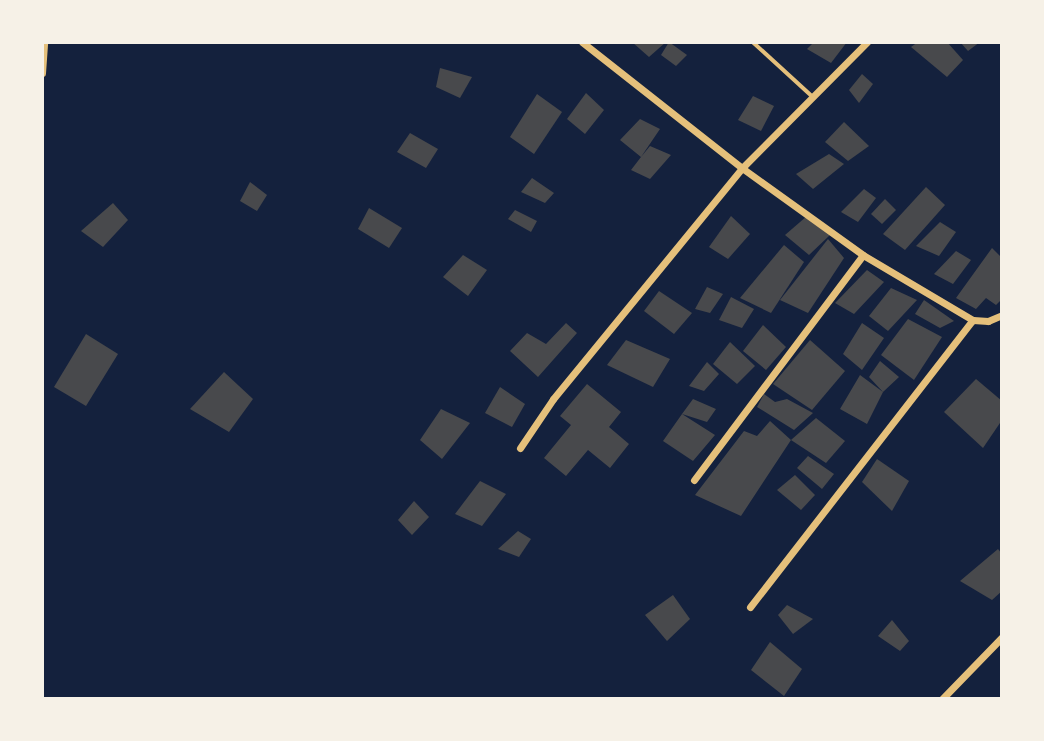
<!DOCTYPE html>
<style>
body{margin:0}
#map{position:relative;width:1044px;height:741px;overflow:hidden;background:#14213d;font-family:"Alegreya Sans",sans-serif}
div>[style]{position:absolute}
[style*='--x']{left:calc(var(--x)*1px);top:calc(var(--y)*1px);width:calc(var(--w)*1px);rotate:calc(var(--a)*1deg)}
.building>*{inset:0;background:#48494c}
.service>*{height:3.5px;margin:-1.75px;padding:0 1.75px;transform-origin:1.75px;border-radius:1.75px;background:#e5c07b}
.minor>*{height:7px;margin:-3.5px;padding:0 3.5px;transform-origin:3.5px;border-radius:3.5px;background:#e5c07b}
span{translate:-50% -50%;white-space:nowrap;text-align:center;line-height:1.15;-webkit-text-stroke:7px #f6f1e7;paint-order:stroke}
.frame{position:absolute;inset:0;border:44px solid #f6f1e7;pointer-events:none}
</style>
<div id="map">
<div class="building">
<div style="clip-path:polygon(632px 42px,666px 42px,649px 57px)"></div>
<div style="clip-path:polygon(669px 42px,687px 55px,676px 66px,661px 55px)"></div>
<div style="clip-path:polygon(814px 42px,847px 42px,831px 63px,807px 49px)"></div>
<div style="clip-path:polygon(918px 42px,947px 42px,963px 60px,947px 77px,911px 47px)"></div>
<div style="clip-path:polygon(960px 42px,980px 42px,968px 51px)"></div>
<div style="clip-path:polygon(440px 68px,472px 77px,460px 98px,436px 87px)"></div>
<div style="clip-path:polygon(862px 74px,873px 84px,859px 103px,849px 90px)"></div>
<div style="clip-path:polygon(586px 93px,604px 110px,585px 134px,567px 119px)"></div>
<div style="clip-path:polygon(537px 94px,562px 112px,534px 154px,510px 137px)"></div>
<div style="clip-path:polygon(753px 96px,774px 106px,761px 131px,738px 120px)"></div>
<div style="clip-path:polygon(640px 119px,660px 129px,641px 157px,650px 146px,671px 155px,650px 179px,631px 170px,641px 157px,620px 140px)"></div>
<div style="clip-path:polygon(844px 122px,869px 146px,848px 161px,825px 142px)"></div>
<div style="clip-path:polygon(410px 133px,438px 149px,426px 168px,397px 152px)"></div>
<div style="clip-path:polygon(829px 154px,844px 164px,813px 189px,796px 174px)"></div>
<div style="clip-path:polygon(532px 178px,554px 193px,545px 203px,521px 192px)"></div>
<div style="clip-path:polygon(250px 182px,267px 195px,257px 211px,240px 201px)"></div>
<div style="clip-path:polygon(926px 187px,945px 205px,905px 250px,883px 234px)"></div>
<div style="clip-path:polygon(864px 189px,876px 198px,858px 222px,841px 212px)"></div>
<div style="clip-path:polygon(885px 199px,896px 210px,882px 224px,871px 214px)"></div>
<div style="clip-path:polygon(113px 203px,128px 220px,103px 247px,81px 231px)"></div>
<div style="clip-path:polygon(369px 208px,402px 228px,389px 248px,358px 229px)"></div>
<div style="clip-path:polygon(515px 210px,537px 221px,531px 232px,508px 219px)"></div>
<div style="clip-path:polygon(731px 216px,750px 234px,728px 259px,709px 247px)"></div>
<div style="clip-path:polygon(807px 216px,830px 235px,809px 255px,785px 235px)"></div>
<div style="clip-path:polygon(940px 222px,956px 232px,939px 256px,916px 246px)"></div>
<div style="clip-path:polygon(828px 239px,844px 258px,808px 313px,780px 300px)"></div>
<div style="clip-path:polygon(784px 245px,804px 262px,771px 313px,740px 298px)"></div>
<div style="clip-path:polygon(992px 248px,1002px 258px,1002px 299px,996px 305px,986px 298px,976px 309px,956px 298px)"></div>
<div style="clip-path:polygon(956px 251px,971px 260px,953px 284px,934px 274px)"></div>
<div style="clip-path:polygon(463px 255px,487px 270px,468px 296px,443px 277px)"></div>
<div style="clip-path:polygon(867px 270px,884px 282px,854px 314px,835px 303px)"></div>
<div style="clip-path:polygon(707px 287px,723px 294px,710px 313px,695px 309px)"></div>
<div style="clip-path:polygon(891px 288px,917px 300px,888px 331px,869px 316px)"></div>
<div style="clip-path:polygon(659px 291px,692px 313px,674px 334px,644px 311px)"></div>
<div style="clip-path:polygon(731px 297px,754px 309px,742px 328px,719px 320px)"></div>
<div style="clip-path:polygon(924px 300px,954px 321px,940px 328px,915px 314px)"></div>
<div style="clip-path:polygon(908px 319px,942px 337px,914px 380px,881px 355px)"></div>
<div style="clip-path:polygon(566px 323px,577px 333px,538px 377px,510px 351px,527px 333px,546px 344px)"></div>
<div style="clip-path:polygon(862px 323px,884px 338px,862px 370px,843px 354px)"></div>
<div style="clip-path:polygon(763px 325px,786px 347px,766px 370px,743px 351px)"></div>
<div style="clip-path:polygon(86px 334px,118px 354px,86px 406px,54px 387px)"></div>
<div style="clip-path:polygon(626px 340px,670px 359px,653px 387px,607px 365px)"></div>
<div style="clip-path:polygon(810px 340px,845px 371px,812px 410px,773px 384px)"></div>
<div style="clip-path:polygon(730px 342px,755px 366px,737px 384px,713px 364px)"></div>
<div style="clip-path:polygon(880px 361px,899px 377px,883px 392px,867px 424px,840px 409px,860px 375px,883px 392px,869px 377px)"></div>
<div style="clip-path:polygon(707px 362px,719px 374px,704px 391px,689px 386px)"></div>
<div style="clip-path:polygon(224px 372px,253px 399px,229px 432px,190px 409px)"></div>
<div style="clip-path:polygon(976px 379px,1002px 401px,1002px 420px,983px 448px,944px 412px)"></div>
<div style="clip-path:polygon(587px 384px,621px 412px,609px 427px,629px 444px,610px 468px,588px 450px,566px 476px,544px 458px,571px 425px,560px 416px)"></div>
<div style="clip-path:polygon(500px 387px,525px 404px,512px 427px,485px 413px)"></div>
<div style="clip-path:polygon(764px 394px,775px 402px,787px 399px,813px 413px,794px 430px,757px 407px)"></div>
<div style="clip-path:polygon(693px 399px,716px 409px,707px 422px,682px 414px,715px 435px,693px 461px,663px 441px,682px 414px)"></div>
<div style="clip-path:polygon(441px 409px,470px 423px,442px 459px,420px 440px)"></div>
<div style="clip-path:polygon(816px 418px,845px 441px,826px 463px,791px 440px)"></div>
<div style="clip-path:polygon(770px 421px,791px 440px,741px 516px,695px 495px,744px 431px,757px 436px)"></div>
<div style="clip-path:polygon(808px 456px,834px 474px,822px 489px,797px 468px)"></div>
<div style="clip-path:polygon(877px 459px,909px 481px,892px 511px,862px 482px)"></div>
<div style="clip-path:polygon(795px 475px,815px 495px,801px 510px,777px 490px)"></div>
<div style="clip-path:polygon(480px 481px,506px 494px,482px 526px,455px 514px)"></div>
<div style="clip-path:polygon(414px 501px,429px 517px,412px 535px,398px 520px)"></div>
<div style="clip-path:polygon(518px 531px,531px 539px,519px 557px,498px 549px)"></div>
<div style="clip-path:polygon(998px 549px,1002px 554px,1002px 591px,992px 600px,960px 581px)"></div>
<div style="clip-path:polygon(673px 595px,690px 619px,667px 641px,645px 615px)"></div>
<div style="clip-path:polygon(787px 605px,813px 619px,793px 634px,778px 615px)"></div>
<div style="clip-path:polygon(892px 620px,909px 641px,900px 651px,878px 636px)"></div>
<div style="clip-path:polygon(770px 642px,802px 669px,784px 696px,751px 670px)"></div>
</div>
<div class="service">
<div style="--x:753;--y:42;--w:80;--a:42.5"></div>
</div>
<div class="minor">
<div style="--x:582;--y:42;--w:204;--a:38.2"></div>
<div style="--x:742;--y:168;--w:149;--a:35.7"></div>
<div style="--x:863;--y:255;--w:128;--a:30.6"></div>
<div style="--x:973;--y:320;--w:15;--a:4"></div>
<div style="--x:988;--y:321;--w:15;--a:-23"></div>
<div style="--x:42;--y:73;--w:31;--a:-86"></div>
<div style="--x:520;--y:448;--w:59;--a:-56"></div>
<div style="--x:553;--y:399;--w:298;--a:-50.7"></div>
<div style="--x:742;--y:168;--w:177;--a:-45.2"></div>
<div style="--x:694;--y:480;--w:281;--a:-53.1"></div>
<div style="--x:750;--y:607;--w:363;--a:-52.2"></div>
<div style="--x:942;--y:699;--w:86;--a:-45.9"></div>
</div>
<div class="frame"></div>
</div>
